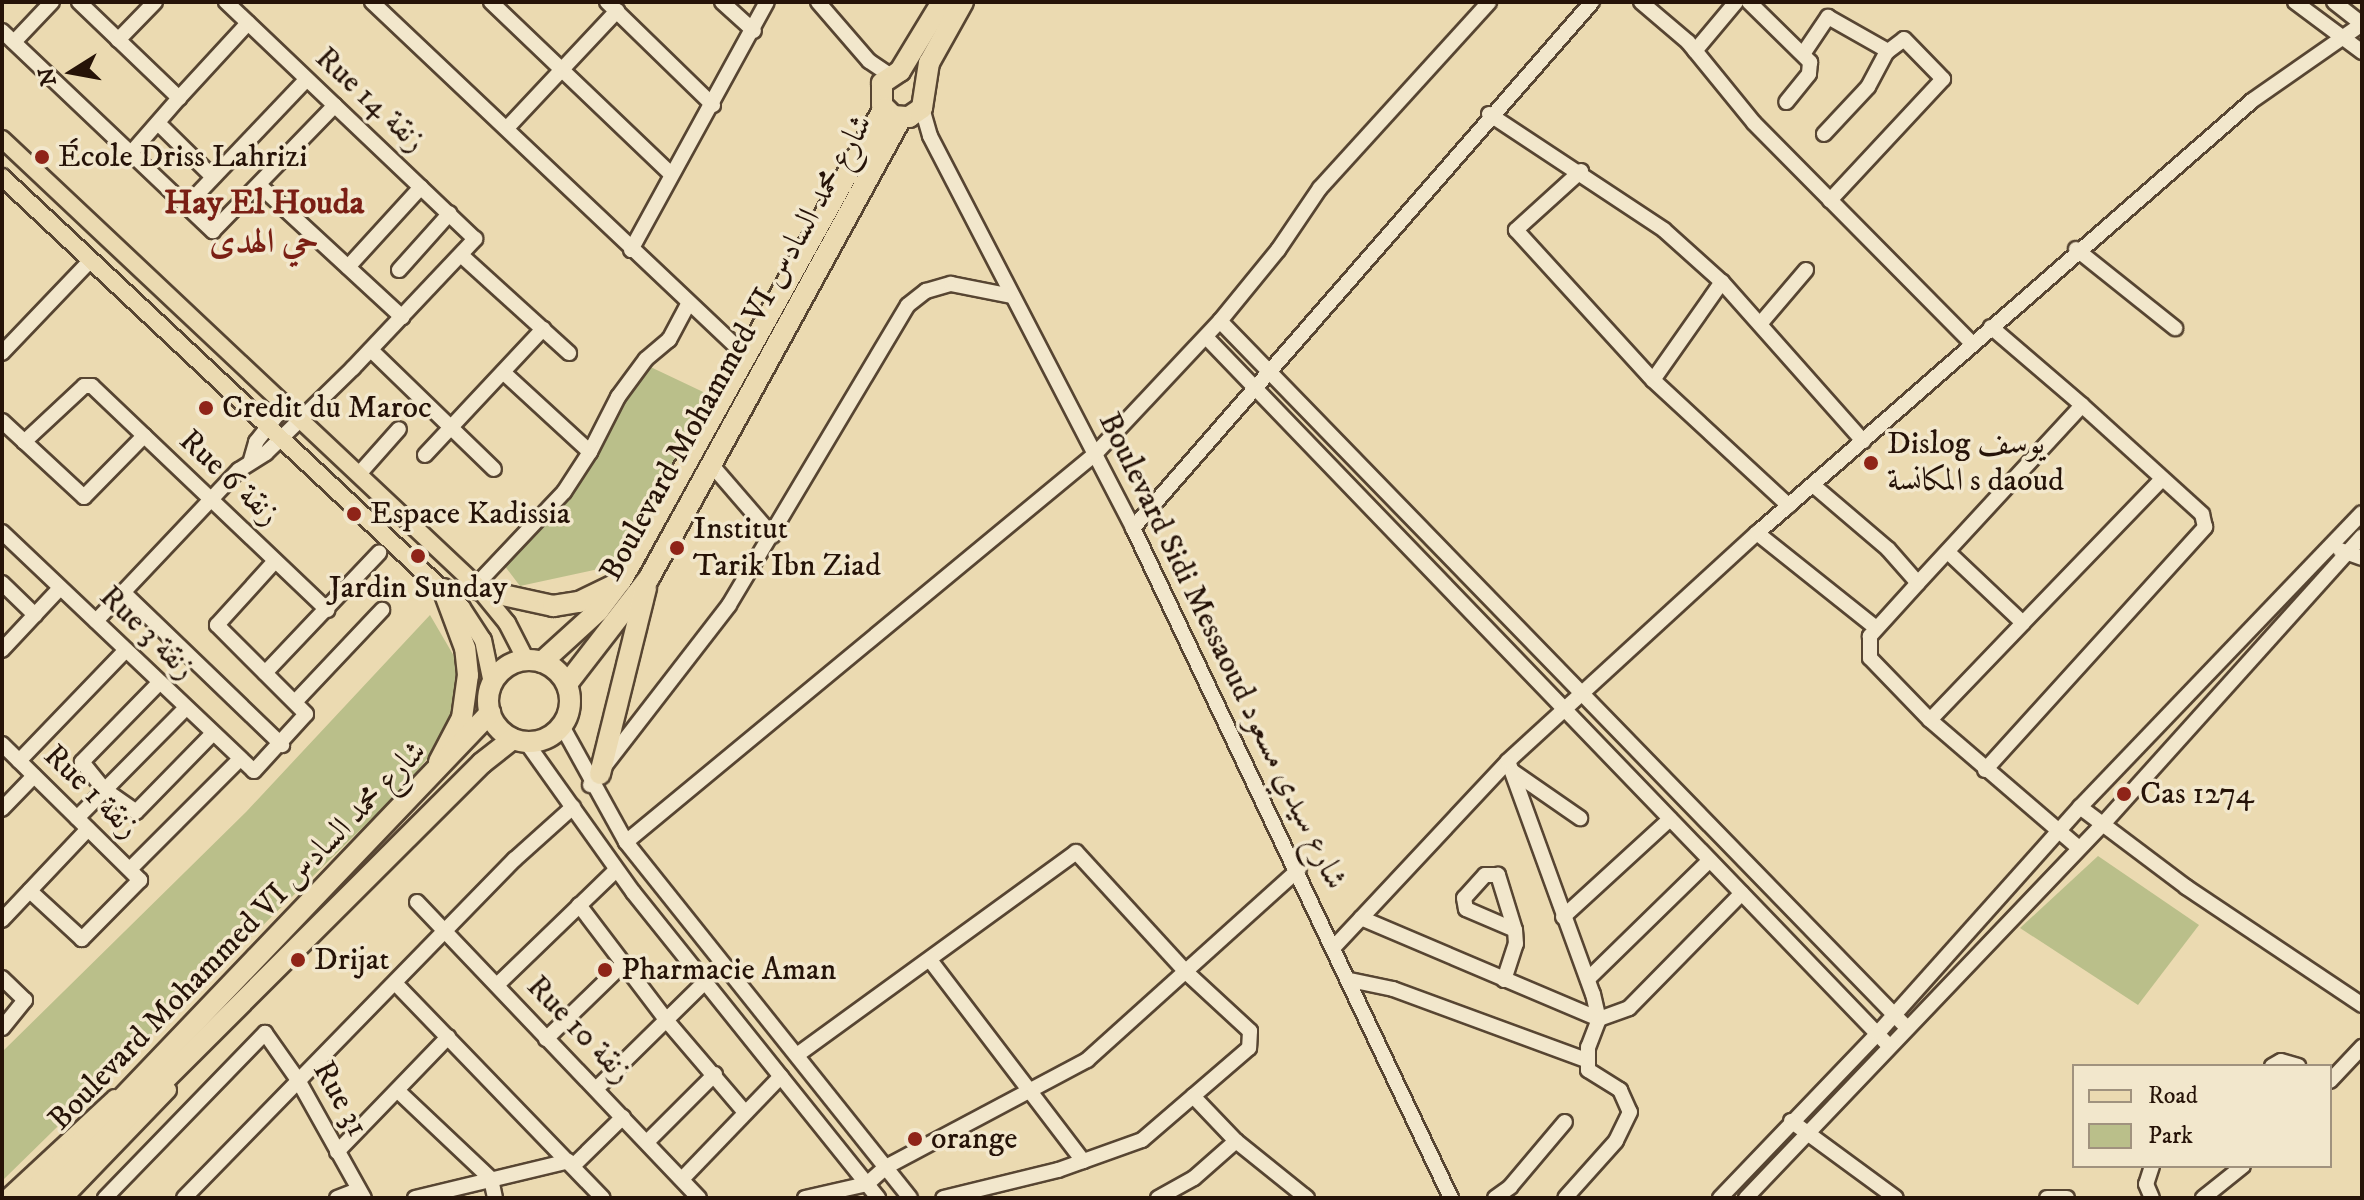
<!DOCTYPE html>
<meta charset="utf-8">
<style>
body{margin:0}
#map{position:relative;width:2364px;height:1200px;overflow:hidden;background:#ebdab1;font-family:"IM FELL DW Pica",Amiri,serif}
div>[style]{position:absolute}
[style*='--x']{left:calc(var(--x)*1px);top:calc(var(--y)*1px);width:calc(var(--w)*1px);rotate:calc(var(--a)*1deg)}
.green>*{inset:0;background:#babf8a}
.roads{filter:drop-shadow(2px 0 #574532) drop-shadow(-2px 0 #574532) drop-shadow(0 2px #574532) drop-shadow(0 -2px #574532)}
.minor>*{height:14px;margin:-7px;padding:0 7px;transform-origin:7px;border-radius:7px;background:#f2e7cc}
.major>*{height:16px;margin:-8px;padding:0 8px;transform-origin:8px;border-radius:8px;background:#ebdab1}
.highway>*{height:20px;margin:-10px;padding:0 10px;transform-origin:10px;border-radius:10px;background:#ebdab1}
.highway>.ring{margin:-10px;padding:0;box-sizing:content-box;background:none;border:20px solid #ebdab1;border-radius:50%}
.dots>*{width:22px;height:22px;translate:-50% -50%;box-sizing:border-box;border:4px solid #f2e7cc;border-radius:50%}
span{translate:-50% -50%;white-space:nowrap;text-align:center;line-height:1.15;-webkit-text-stroke:7px #f2e7cc;paint-order:stroke}
.street-label{font-size:32px;color:#261308}
.poi-label{font-size:32px;color:#261308}
.left{translate:0 -50%;text-align:left}
.neighbourhood-label{font-size:34px;color:#7a1f14;font-weight:700}
.frame{position:absolute;inset:0;border:4px solid #261308;pointer-events:none}
.legend{position:absolute;left:2072px;top:1064px;width:260px;height:104px;box-sizing:border-box;background:#f2e7cc;border:2px solid #a0927e;margin:0;padding:10px 14px;list-style:none;font-size:24px;color:#261308}
.legend li{display:flex;align-items:center;gap:16px;height:40px}
.legend b{width:40px;border:2px solid #a0927e}
.north{position:absolute;left:32px;top:32px;width:80px;height:80px;-webkit-text-stroke:6px #f2e7cc;paint-order:stroke;rotate:259deg;font-size:22px;font-weight:700;line-height:32px;text-align:center;color:#261308}
.north::after{content:'';display:block;margin:auto;width:28px;height:36px;background:#261308;clip-path:polygon(50% 0,100% 100%,50% 72%,0 100%)}
</style>
<div id="map">
<div class="green">
<div style="clip-path:polygon(640px 362px,718px 399px,669px 484px,608px 567px,520px 586px,504px 565px,566px 492px)"></div>
<div style="clip-path:polygon(430px 615px,458px 663px,458px 703px,433px 751px,408px 783px,2px 1181px,2px 1052px,246px 812px)"></div>
<div style="clip-path:polygon(2098px 856px,2199px 925px,2138px 1005px,2020px 928px)"></div>
</div>
<div class="roads">
<div class="minor">
<div style="--x:79;--y:2;--w:139;--a:43.8"></div>
<div style="--x:179;--y:98;--w:102;--a:-47.4"></div>
<div style="--x:372;--y:2;--w:512;--a:43.42"></div>
<div style="--x:491;--y:2;--w:248;--a:43.7"></div>
<div style="--x:607;--y:2;--w:148;--a:44.2"></div>
<div style="--x:722;--y:2;--w:43;--a:42.2"></div>
<div style="--x:818;--y:2;--w:78;--a:49.2"></div>
<div style="--x:869;--y:61;--w:25;--a:34"></div>
<div style="--x:1641;--y:2;--w:62;--a:40.4"></div>
<div style="--x:1688;--y:42;--w:104;--a:50.8"></div>
<div style="--x:1754;--y:123;--w:310;--a:45.3"></div>
<div style="--x:1749;--y:2;--w:86;--a:44.5"></div>
<div style="--x:1810;--y:62;--w:12;--a:95"></div>
<div style="--x:1809;--y:74;--w:36;--a:129"></div>
<div style="--x:2295;--y:2;--w:84;--a:36.7"></div>
<div style="--x:2334;--y:2;--w:36;--a:38"></div>
<div style="--x:2;--y:31;--w:291;--a:43.5"></div>
<div style="--x:213;--y:231;--w:175;--a:-45.9"></div>
<div style="--x:118;--y:40;--w:53;--a:-45.8"></div>
<div style="--x:14;--y:42;--w:55;--a:-46.5"></div>
<div style="--x:1695;--y:51;--w:64;--a:-50.1"></div>
<div style="--x:1803;--y:54;--w:45;--a:-56"></div>
<div style="--x:1828;--y:17;--w:69;--a:29.5"></div>
<div style="--x:922;--y:108;--w:29;--a:74"></div>
<div style="--x:930;--y:136;--w:441;--a:62.6"></div>
<div style="--x:1133;--y:528;--w:742;--a:64.61"></div>
<div style="--x:1489;--y:114;--w:210;--a:33.5"></div>
<div style="--x:1664;--y:230;--w:78;--a:41.9"></div>
<div style="--x:1722;--y:282;--w:213;--a:48.4"></div>
<div style="--x:158;--y:123;--w:77;--a:44.5"></div>
<div style="--x:507;--y:128;--w:161;--a:-46.8"></div>
<div style="--x:1824;--y:134;--w:64;--a:-46.9"></div>
<div style="--x:1868;--y:87;--w:40;--a:-62"></div>
<div style="--x:1887;--y:52;--w:21;--a:-37"></div>
<div style="--x:1904;--y:39;--w:56;--a:45.7"></div>
<div style="--x:1943;--y:79;--w:166;--a:133"></div>
<div style="--x:131;--y:153;--w:73;--a:-48.9"></div>
<div style="--x:1581;--y:171;--w:88;--a:137.8"></div>
<div style="--x:1516;--y:230;--w:203;--a:47.6"></div>
<div style="--x:1653;--y:380;--w:185;--a:42.8"></div>
<div style="--x:259;--y:185;--w:195;--a:42.7"></div>
<div style="--x:186;--y:206;--w:175;--a:-46.4"></div>
<div style="--x:2076;--y:249;--w:127;--a:38.6"></div>
<div style="--x:631;--y:250;--w:283;--a:-61.3"></div>
<div style="--x:461;--y:255;--w:146;--a:42.2"></div>
<div style="--x:348;--y:267;--w:108;--a:-47.6"></div>
<div style="--x:399;--y:270;--w:76;--a:-48.2"></div>
<div style="--x:1220;--y:321;--w:983;--a:45.82"></div>
<div style="--x:1760;--y:324;--w:71;--a:-49.6"></div>
<div style="--x:1206;--y:337;--w:983;--a:46.07"></div>
<div style="--x:371;--y:350;--w:171;--a:44.1"></div>
<div style="--x:2;--y:353;--w:129;--a:-46.3"></div>
<div style="--x:1653;--y:380;--w:120;--a:-54.9"></div>
<div style="--x:2;--y:421;--w:112;--a:42.8"></div>
<div style="--x:84;--y:497;--w:86;--a:-45.5"></div>
<div style="--x:24;--y:442;--w:82;--a:-43"></div>
<div style="--x:84;--y:386;--w:8;--a:0"></div>
<div style="--x:92;--y:386;--w:325;--a:43.6"></div>
<div style="--x:590;--y:452;--w:62;--a:-63"></div>
<div style="--x:618;--y:397;--w:47;--a:-53.6"></div>
<div style="--x:646;--y:359;--w:30;--a:-40"></div>
<div style="--x:669;--y:340;--w:40;--a:-62"></div>
<div style="--x:425;--y:455;--w:173;--a:-46.9"></div>
<div style="--x:251;--y:460;--w:19;--a:-74"></div>
<div style="--x:256;--y:442;--w:47;--a:-51.9"></div>
<div style="--x:710;--y:463;--w:96;--a:49.2"></div>
<div style="--x:359;--y:474;--w:60;--a:-48.4"></div>
<div style="--x:1813;--y:485;--w:99;--a:40.5"></div>
<div style="--x:1888;--y:549;--w:45;--a:48.6"></div>
<div style="--x:1918;--y:583;--w:72;--a:132.2"></div>
<div style="--x:1870;--y:636;--w:22;--a:90"></div>
<div style="--x:1870;--y:658;--w:86;--a:45.9"></div>
<div style="--x:1930;--y:720;--w:196;--a:40.7"></div>
<div style="--x:1133;--y:528;--w:698;--a:-48.89"></div>
<div style="--x:2;--y:532;--w:347;--a:43.5"></div>
<div style="--x:254;--y:771;--w:77;--a:-47.6"></div>
<div style="--x:306;--y:714;--w:126;--a:-135"></div>
<div style="--x:217;--y:625;--w:86;--a:-47.8"></div>
<div style="--x:1757;--y:533;--w:152;--a:38.6"></div>
<div style="--x:2340;--y:550;--w:23;--a:20"></div>
<div style="--x:2;--y:583;--w:46;--a:44.1"></div>
<div style="--x:1918;--y:583;--w:242;--a:-47.3"></div>
<div style="--x:2082;--y:405;--w:120;--a:-139.4"></div>
<div style="--x:476;--y:585;--w:128;--a:-46.6"></div>
<div style="--x:564;--y:492;--w:48;--a:-57"></div>
<div style="--x:590;--y:452;--w:118;--a:-137.4"></div>
<div style="--x:123;--y:592;--w:221;--a:43.9"></div>
<div style="--x:96;--y:621;--w:208;--a:-46.6"></div>
<div style="--x:239;--y:470;--w:32;--a:-32"></div>
<div style="--x:266;--y:453;--w:122;--a:-44.3"></div>
<div style="--x:353;--y:368;--w:178;--a:-46.6"></div>
<div style="--x:475;--y:239;--w:344;--a:-136.4"></div>
<div style="--x:2023;--y:623;--w:199;--a:-46"></div>
<div style="--x:2;--y:650;--w:85;--a:-46.9"></div>
<div style="--x:265;--y:673;--w:166;--a:-46.5"></div>
<div style="--x:160;--y:682;--w:112;--a:134.3"></div>
<div style="--x:82;--y:762;--w:36;--a:51"></div>
<div style="--x:105;--y:790;--w:38;--a:35"></div>
<div style="--x:136;--y:812;--w:110;--a:-45.7"></div>
<div style="--x:295;--y:702;--w:127;--a:-46.6"></div>
<div style="--x:1930;--y:720;--w:134;--a:-46.2"></div>
<div style="--x:2023;--y:623;--w:103;--a:-136.6"></div>
<div style="--x:562;--y:726;--w:132;--a:61.1"></div>
<div style="--x:626;--y:842;--w:455;--a:51.4"></div>
<div style="--x:526;--y:742;--w:184;--a:54.5"></div>
<div style="--x:633;--y:892;--w:392;--a:51.3"></div>
<div style="--x:2;--y:744;--w:194;--a:44.6"></div>
<div style="--x:140;--y:880;--w:83;--a:134.5"></div>
<div style="--x:82;--y:939;--w:71;--a:-137.3"></div>
<div style="--x:19;--y:761;--w:154;--a:-46.1"></div>
<div style="--x:1508;--y:761;--w:248;--a:70"></div>
<div style="--x:1593;--y:994;--w:26;--a:77"></div>
<div style="--x:1599;--y:1019;--w:30;--a:111"></div>
<div style="--x:1588;--y:1047;--w:23;--a:90"></div>
<div style="--x:1588;--y:1070;--w:38;--a:32"></div>
<div style="--x:1620;--y:1090;--w:24;--a:66"></div>
<div style="--x:1630;--y:1112;--w:32;--a:116"></div>
<div style="--x:1616;--y:1141;--w:76;--a:131.8"></div>
<div style="--x:1985;--y:770;--w:328;--a:-47.8"></div>
<div style="--x:2205;--y:527;--w:13;--a:-103"></div>
<div style="--x:2202;--y:514;--w:162;--a:-137.8"></div>
<div style="--x:1512;--y:771;--w:83;--a:34.7"></div>
<div style="--x:590;--y:785;--w:227;--a:-52.3"></div>
<div style="--x:729;--y:605;--w:349;--a:-59.2"></div>
<div style="--x:908;--y:305;--w:23;--a:-38"></div>
<div style="--x:926;--y:291;--w:26;--a:-16"></div>
<div style="--x:951;--y:284;--w:62;--a:11.1"></div>
<div style="--x:2080;--y:807;--w:133;--a:37"></div>
<div style="--x:2186;--y:887;--w:212;--a:33.8"></div>
<div style="--x:2;--y:809;--w:46;--a:-45.9"></div>
<div style="--x:77;--y:818;--w:153;--a:-45.3"></div>
<div style="--x:626;--y:842;--w:609;--a:-39.6"></div>
<div style="--x:1095;--y:454;--w:183;--a:-46.8"></div>
<div style="--x:1220;--y:321;--w:92;--a:-50.8"></div>
<div style="--x:1278;--y:250;--w:75;--a:-55.9"></div>
<div style="--x:1320;--y:188;--w:251;--a:-47.7"></div>
<div style="--x:130;--y:869;--w:154;--a:-45"></div>
<div style="--x:417;--y:902;--w:409;--a:46.4"></div>
<div style="--x:579;--y:905;--w:146;--a:52.8"></div>
<div style="--x:667;--y:1021;--w:118;--a:49.5"></div>
<div style="--x:1563;--y:917;--w:145;--a:-42.5"></div>
<div style="--x:1361;--y:918;--w:259;--a:23"></div>
<div style="--x:1599;--y:1019;--w:32;--a:-20"></div>
<div style="--x:1629;--y:1008;--w:161;--a:-45.5"></div>
<div style="--x:2;--y:920;--w:125;--a:-46.6"></div>
<div style="--x:1335;--y:946;--w:253;--a:-46.9"></div>
<div style="--x:1508;--y:761;--w:338;--a:-42.5"></div>
<div style="--x:1757;--y:533;--w:658;--a:-41.12"></div>
<div style="--x:2253;--y:100;--w:133;--a:-34.9"></div>
<div style="--x:930;--y:960;--w:253;--a:52.7"></div>
<div style="--x:2;--y:978;--w:32;--a:44"></div>
<div style="--x:25;--y:1000;--w:36;--a:129"></div>
<div style="--x:1588;--y:979;--w:170;--a:-44.3"></div>
<div style="--x:1350;--y:980;--w:44;--a:11.8"></div>
<div style="--x:1393;--y:989;--w:206;--a:20.2"></div>
<div style="--x:1504;--y:980;--w:38;--a:-72"></div>
<div style="--x:1516;--y:944;--w:14;--a:-94"></div>
<div style="--x:1515;--y:930;--w:58;--a:-107.2"></div>
<div style="--x:1498;--y:875;--w:13;--a:180"></div>
<div style="--x:1485;--y:875;--w:31;--a:132"></div>
<div style="--x:1464;--y:898;--w:11;--a:80"></div>
<div style="--x:1466;--y:909;--w:53;--a:23.2"></div>
<div style="--x:397;--y:985;--w:296;--a:46"></div>
<div style="--x:497;--y:985;--w:165;--a:-44"></div>
<div style="--x:546;--y:1039;--w:107;--a:-44.2"></div>
<div style="--x:797;--y:1055;--w:345;--a:-36"></div>
<div style="--x:1076;--y:852;--w:163;--a:47.5"></div>
<div style="--x:1186;--y:972;--w:87;--a:42.7"></div>
<div style="--x:1250;--y:1031;--w:17;--a:93"></div>
<div style="--x:1249;--y:1048;--w:141;--a:139.3"></div>
<div style="--x:1142;--y:1140;--w:89;--a:160.3"></div>
<div style="--x:1058;--y:1170;--w:118;--a:166.3"></div>
<div style="--x:2272;--y:1066;--w:10;--a:-29"></div>
<div style="--x:2281;--y:1061;--w:18;--a:16"></div>
<div style="--x:2330;--y:1081;--w:47;--a:-46.7"></div>
<div style="--x:596;--y:1089;--w:153;--a:-44.5"></div>
<div style="--x:398;--y:1091;--w:128;--a:43.4"></div>
<div style="--x:491;--y:1179;--w:19;--a:78"></div>
<div style="--x:1193;--y:1096;--w:62;--a:46.3"></div>
<div style="--x:1236;--y:1141;--w:91;--a:38.8"></div>
<div style="--x:1791;--y:1121;--w:130;--a:36.3"></div>
<div style="--x:647;--y:1142;--w:96;--a:-45"></div>
<div style="--x:337;--y:1152;--w:160;--a:-46"></div>
<div style="--x:573;--y:1166;--w:70;--a:-44.4"></div>
<div style="--x:2152;--y:1166;--w:19;--a:108"></div>
<div style="--x:2146;--y:1184;--w:15;--a:67"></div>
<div style="--x:683;--y:1178;--w:141;--a:-46.1"></div>
<div style="--x:105;--y:1198;--w:230;--a:-45.9"></div>
<div style="--x:265;--y:1033;--w:57;--a:54.9"></div>
<div style="--x:298;--y:1080;--w:135;--a:60.8"></div>
<div style="--x:184;--y:1198;--w:474;--a:-45.7"></div>
<div style="--x:515;--y:859;--w:78;--a:-41.9"></div>
<div style="--x:337;--y:1198;--w:22;--a:-21"></div>
<div style="--x:415;--y:1198;--w:158;--a:-13.5"></div>
<div style="--x:805;--y:1198;--w:64;--a:-12.7"></div>
<div style="--x:867;--y:1184;--w:25;--a:-42"></div>
<div style="--x:886;--y:1167;--w:228;--a:-28"></div>
<div style="--x:1087;--y:1060;--w:285;--a:-42"></div>
<div style="--x:1158;--y:1198;--w:41;--a:-29.1"></div>
<div style="--x:1194;--y:1178;--w:56;--a:-41.4"></div>
<div style="--x:1495;--y:1198;--w:19;--a:-36"></div>
<div style="--x:1510;--y:1187;--w:85;--a:-49.8"></div>
<div style="--x:1720;--y:1198;--w:228;--a:-46.2"></div>
<div style="--x:1878;--y:1033;--w:303;--a:-48.2"></div>
<div style="--x:2080;--y:807;--w:407;--a:-46.2"></div>
<div style="--x:1746;--y:1198;--w:517;--a:-46.33"></div>
<div style="--x:2103;--y:824;--w:387;--a:-48"></div>
<div style="--x:2047;--y:1198;--w:20;--a:0"></div>
<div style="--x:2203;--y:1198;--w:51;--a:-38.7"></div>
</div>
<div class="major">
<div style="--x:2;--y:139;--w:651;--a:43.26"></div>
<div style="--x:476;--y:585;--w:49;--a:50.8"></div>
<div style="--x:507;--y:623;--w:42;--a:62.8"></div>
<div style="--x:2;--y:177;--w:630;--a:43.14"></div>
<div style="--x:462;--y:608;--w:38;--a:57"></div>
<div style="--x:483;--y:640;--w:44;--a:78.2"></div>
<div style="--x:7;--y:1198;--w:147;--a:-42.8"></div>
<div style="--x:64;--y:1198;--w:150;--a:-46.1"></div>
</div>
<div class="highway">
<div style="--x:942;--y:2;--w:81;--a:121.3"></div>
<div style="--x:900;--y:71;--w:22;--a:146"></div>
<div style="--x:882;--y:83;--w:22;--a:90"></div>
<div style="--x:882;--y:105;--w:16;--a:45"></div>
<div style="--x:893;--y:116;--w:16;--a:4"></div>
<div style="--x:909;--y:117;--w:16;--a:-35"></div>
<div style="--x:922;--y:108;--w:46;--a:-81.2"></div>
<div style="--x:929;--y:63;--w:70;--a:-60.9"></div>
<div style="--x:480;--y:590;--w:75;--a:12.4"></div>
<div style="--x:553;--y:606;--w:26;--a:-9"></div>
<div style="--x:579;--y:602;--w:39;--a:-26"></div>
<div class="ring" style="left:488px;top:660px;width:62px;height:62px"></div>
<div style="--x:542;--y:662;--w:76;--a:-42.3"></div>
<div style="--x:598;--y:611;--w:38;--a:-53"></div>
<div style="--x:621;--y:581;--w:541;--a:-60.92"></div>
<div style="--x:567;--y:684;--w:134;--a:-52.3"></div>
<div style="--x:649;--y:578;--w:525;--a:-61.28"></div>
<div style="--x:439;--y:762;--w:50;--a:-62.4"></div>
<div style="--x:462;--y:718;--w:43;--a:-82.1"></div>
<div style="--x:468;--y:675;--w:27;--a:-96"></div>
<div style="--x:465;--y:648;--w:63;--a:-110.4"></div>
<div style="--x:600;--y:774;--w:192;--a:-76.1"></div>
<div style="--x:27;--y:1198;--w:671;--a:-46.33"></div>
<div style="--x:46;--y:1198;--w:616;--a:-44.93"></div>
<div style="--x:482;--y:763;--w:39;--a:-38"></div>
</div>
</div>
<div class="dots">
<div style="left:42px;top:157px;background:#8f2418"></div>
<div style="left:206px;top:408px;background:#8f2418"></div>
<div style="left:1871px;top:463px;background:#8f2418"></div>
<div style="left:354px;top:514px;background:#8f2418"></div>
<div style="left:677px;top:548px;background:#8f2418"></div>
<div style="left:418px;top:556px;background:#8f2418"></div>
<div style="left:2124px;top:794px;background:#8f2418"></div>
<div style="left:298px;top:960px;background:#8f2418"></div>
<div style="left:605px;top:970px;background:#8f2418"></div>
<div style="left:915px;top:1139px;background:#8f2418"></div>
</div>
<div class="street-label">
<span style="left:370px;top:100px;rotate:43deg">Rue 14 زنقة</span>
<span style="left:737px;top:348px;rotate:-61deg">Boulevard Mohammed VI شارع محمد السادس</span>
<span style="left:229px;top:478px;rotate:43deg">Rue 6 زنقة</span>
<span style="left:147px;top:633px;rotate:44deg">Rue 3 زنقة</span>
<span style="left:1222px;top:651px;rotate:64deg">Boulevard Sidi Messaoud شارع سيدي مسعود</span>
<span style="left:91px;top:792px;rotate:44deg">Rue 1 زنقة</span>
<span style="left:238px;top:936px;rotate:-46deg">Boulevard Mohammed VI شارع محمد السادس</span>
<span style="left:579px;top:1030px;rotate:46deg">Rue 10 زنقة</span>
<span style="left:340px;top:1099px;rotate:61deg">Rue 31</span>
</div>
<div class="poi-label">
<span class="left" style="left:58px;top:157px">École Driss Lahrizi</span>
<span class="left" style="left:222px;top:408px">Credit du Maroc</span>
<span class="left" style="left:1887px;top:463px">Dislog يوسف<br>المكانسة s daoud</span>
<span class="left" style="left:370px;top:514px">Espace Kadissia</span>
<span class="left" style="left:693px;top:548px">Institut<br>Tarik Ibn Ziad</span>
<span style="left:418px;top:588px">Jardin Sunday</span>
<span class="left" style="left:2140px;top:794px">Cas 1274</span>
<span class="left" style="left:314px;top:960px">Drijat</span>
<span class="left" style="left:621px;top:970px">Pharmacie Aman</span>
<span class="left" style="left:931px;top:1139px">orange</span>
</div>
<div class="neighbourhood-label">
<span style="left:264px;top:223px">Hay El Houda<br>حي الهدى</span>
</div>
<div class="frame"></div>
<ul class="legend">
<li><b style="height:10px;background:#ebdab1"></b>Road</li>
<li><b style="height:22px;background:#babf8a"></b>Park</li>
</ul>
<div class="north">N</div>
</div>
